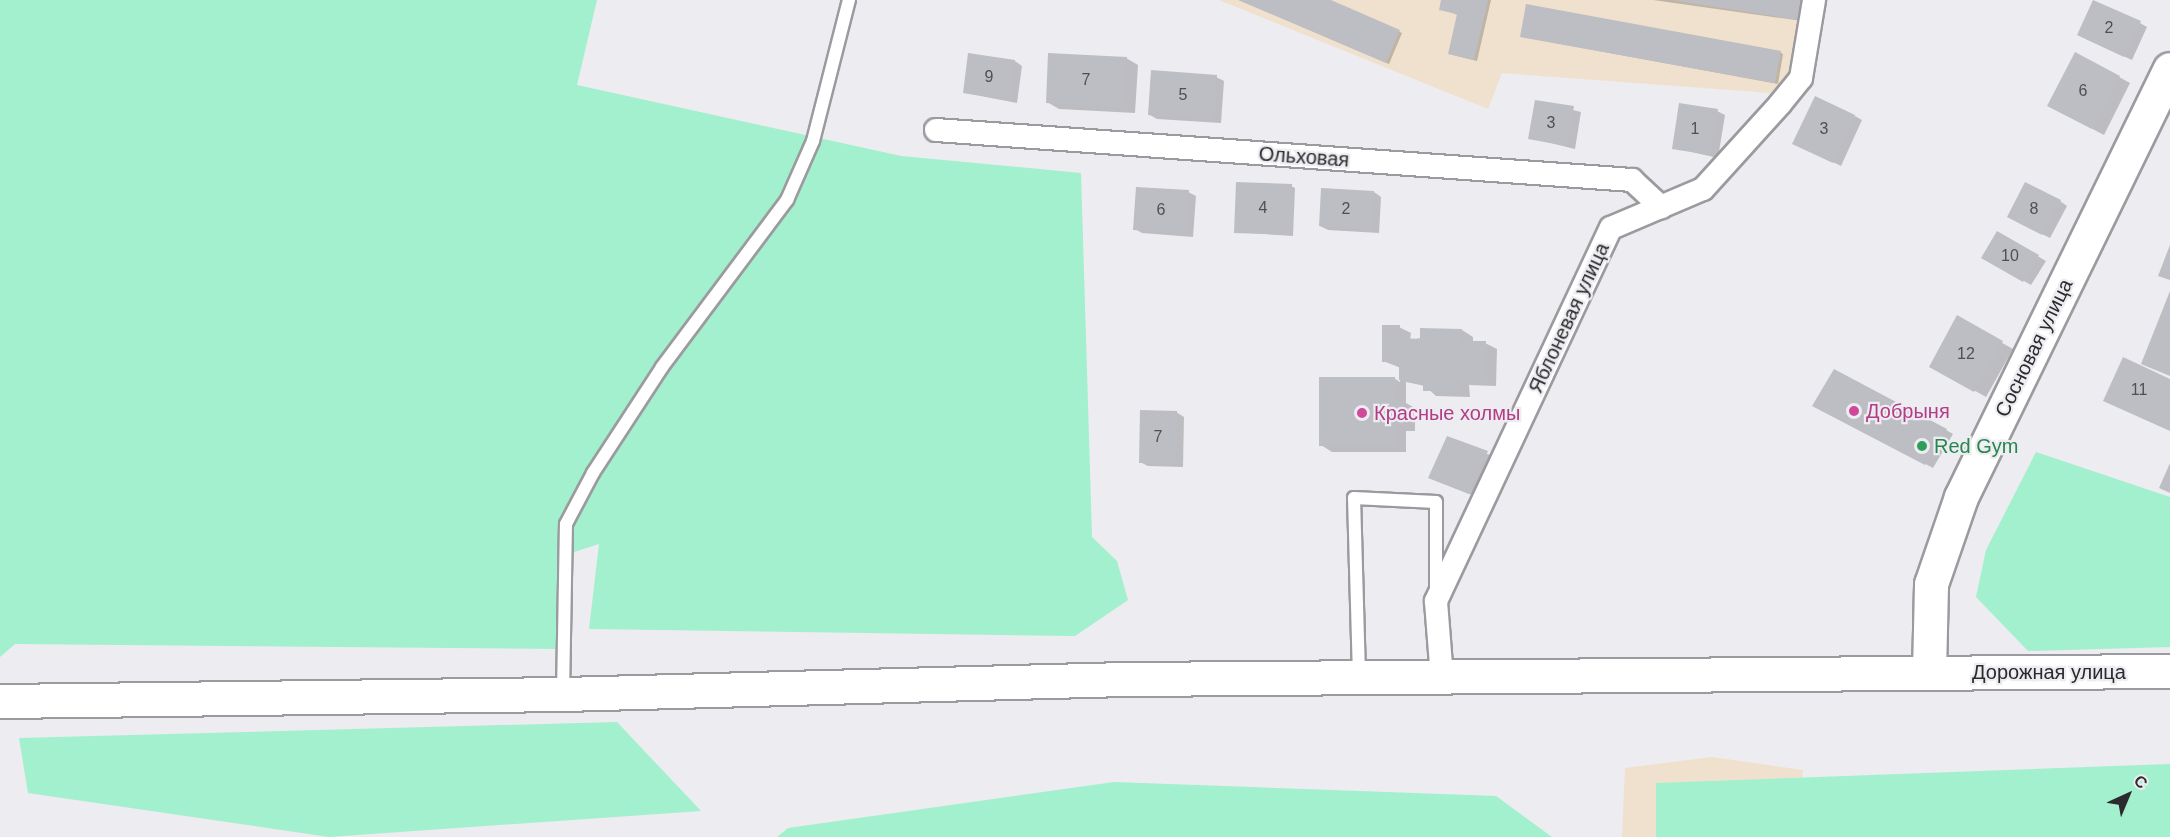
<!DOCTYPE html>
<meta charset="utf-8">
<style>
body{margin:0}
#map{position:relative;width:2170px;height:837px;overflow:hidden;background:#edecf1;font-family:Arial,sans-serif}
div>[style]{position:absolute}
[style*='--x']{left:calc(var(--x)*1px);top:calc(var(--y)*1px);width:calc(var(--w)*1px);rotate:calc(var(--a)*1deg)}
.industrial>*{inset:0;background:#f0e1ce}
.green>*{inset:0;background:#a2f0cd}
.shadow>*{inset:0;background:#0003}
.building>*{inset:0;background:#bdbec3}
.roads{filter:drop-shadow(2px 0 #9b9b9f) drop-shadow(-2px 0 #9b9b9f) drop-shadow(0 2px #9b9b9f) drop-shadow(0 -2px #9b9b9f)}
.lane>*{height:12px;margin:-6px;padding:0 6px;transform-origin:6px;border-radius:6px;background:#fff}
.street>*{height:22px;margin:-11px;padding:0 11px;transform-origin:11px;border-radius:11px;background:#fff}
.secondary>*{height:33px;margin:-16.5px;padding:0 16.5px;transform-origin:16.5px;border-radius:16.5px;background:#fff}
.primary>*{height:33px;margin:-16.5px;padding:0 16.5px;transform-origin:16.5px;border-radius:16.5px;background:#fff}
.dots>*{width:16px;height:16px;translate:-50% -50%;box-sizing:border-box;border:3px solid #edecf1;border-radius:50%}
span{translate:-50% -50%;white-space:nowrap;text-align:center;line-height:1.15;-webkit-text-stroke:4.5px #edecf1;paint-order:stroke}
.number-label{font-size:16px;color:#505052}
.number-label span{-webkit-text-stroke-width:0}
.street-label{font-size:20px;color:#2b2b2d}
.hotel-label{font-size:20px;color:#b23c85}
.left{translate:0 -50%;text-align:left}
.leisure-label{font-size:20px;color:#27864d}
.north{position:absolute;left:2098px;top:765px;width:60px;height:60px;-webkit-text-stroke:4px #edecf1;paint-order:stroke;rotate:44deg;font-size:16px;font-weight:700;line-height:24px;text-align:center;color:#2b2b2d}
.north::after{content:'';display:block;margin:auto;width:21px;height:27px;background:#2b2b2d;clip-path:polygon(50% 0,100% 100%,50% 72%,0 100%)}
</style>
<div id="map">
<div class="industrial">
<div style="clip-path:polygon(1219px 0,1809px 0,1789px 80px,1771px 93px,1502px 73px,1488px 109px)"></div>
<div style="clip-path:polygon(1712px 757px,1803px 770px,1799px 837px,1622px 837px,1625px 768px)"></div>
</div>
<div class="green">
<div style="clip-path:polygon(0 0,597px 0,577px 85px,901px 156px,1081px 173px,1092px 537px,1117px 561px,1128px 600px,1075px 636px,589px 629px,599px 544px,565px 555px,562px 649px,15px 644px,0 657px)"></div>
<div style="clip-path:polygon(2036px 452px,2170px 497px,2170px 647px,2028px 651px,1976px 597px,1986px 550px)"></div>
<div style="clip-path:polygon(617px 722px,701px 811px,329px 837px,28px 793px,19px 738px)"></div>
<div style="clip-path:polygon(2170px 764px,2170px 837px,1656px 837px,1656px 783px)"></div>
<div style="clip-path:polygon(1114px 782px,1496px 796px,1552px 837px,777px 837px,788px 828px)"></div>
</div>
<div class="shadow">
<div style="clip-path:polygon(1240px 0,1327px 0,1402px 33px,1389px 64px)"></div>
<div style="clip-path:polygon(1443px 0,1491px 0,1477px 61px,1453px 55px,1458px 15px,1441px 9px)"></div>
<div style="clip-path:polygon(1653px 0,1806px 0,1802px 21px)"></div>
<div style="clip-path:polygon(2140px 23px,2147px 27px,2132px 60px,2086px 39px)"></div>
<div style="clip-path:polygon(1522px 37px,1780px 52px,1783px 54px,1778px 84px)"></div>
<div style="clip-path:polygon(1126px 58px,1138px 65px,1135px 113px,1059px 109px,1047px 102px)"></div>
<div style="clip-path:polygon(1015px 61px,1022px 66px,1017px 103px,965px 93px)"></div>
<div style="clip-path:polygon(1216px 77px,1224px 81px,1221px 123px,1157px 119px,1150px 115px)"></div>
<div style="clip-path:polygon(2119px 77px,2130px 83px,2104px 135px,2060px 112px)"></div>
<div style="clip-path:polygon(1536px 101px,1581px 112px,1575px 149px,1530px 138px)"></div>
<div style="clip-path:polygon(1717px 111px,1725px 115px,1718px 158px,1674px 148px)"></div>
<div style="clip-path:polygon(1855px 116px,1862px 120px,1841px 166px,1802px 147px)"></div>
<div style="clip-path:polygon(1291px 186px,1295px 188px,1293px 236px,1236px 232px)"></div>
<div style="clip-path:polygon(1188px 192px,1196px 196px,1193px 237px,1142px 233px,1135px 229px)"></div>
<div style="clip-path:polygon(1374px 192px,1381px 197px,1379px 233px,1328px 230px,1320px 226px)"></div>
<div style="clip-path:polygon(2060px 201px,2067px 206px,2050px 238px,2016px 221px)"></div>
<div style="clip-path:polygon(1998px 233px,2046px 261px,2031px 285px,1983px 257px)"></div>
<div style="clip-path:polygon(1958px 318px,2013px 349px,1986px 397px,1931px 366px)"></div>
<div style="clip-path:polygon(1399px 327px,1411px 333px,1410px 340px,1462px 330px,1473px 337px,1473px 342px,1485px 343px,1497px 349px,1496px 386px,1469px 385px,1470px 397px,1436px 396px,1425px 386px,1406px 382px,1406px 403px,1415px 408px,1415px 431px,1406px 431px,1406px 452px,1332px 452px,1321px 445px,1394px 378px,1400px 382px,1401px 368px,1383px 361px)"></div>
<div style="clip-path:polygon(1814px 405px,1946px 430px,1953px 434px,1933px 468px)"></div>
<div style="clip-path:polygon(1176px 412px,1184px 417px,1183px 467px,1148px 466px,1140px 462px)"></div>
<div style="clip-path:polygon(1448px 438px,1495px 457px,1477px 497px,1430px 478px)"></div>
</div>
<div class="building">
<div style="clip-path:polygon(1238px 0,1331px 0,1400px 30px,1386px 63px)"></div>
<div style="clip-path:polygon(1441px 0,1488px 0,1474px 60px,1448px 54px,1457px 14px,1439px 10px)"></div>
<div style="clip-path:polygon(1672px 0,1802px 0,1799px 20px)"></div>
<div style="clip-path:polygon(2093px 0,2141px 21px,2124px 57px,2077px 35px)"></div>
<div style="clip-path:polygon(1526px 4px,1781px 51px,1775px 83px,1520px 37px)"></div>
<div style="clip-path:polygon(2075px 52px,2120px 76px,2092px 129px,2047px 106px)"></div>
<div style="clip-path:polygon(968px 53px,1015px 60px,1010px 100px,963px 93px)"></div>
<div style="clip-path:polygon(1048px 53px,1127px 57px,1124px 107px,1046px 103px)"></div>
<div style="clip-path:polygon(1151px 70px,1217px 75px,1214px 120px,1148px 115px)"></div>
<div style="clip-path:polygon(1815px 96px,1855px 115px,1833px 163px,1792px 144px)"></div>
<div style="clip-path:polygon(1535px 100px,1574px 106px,1567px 146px,1528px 139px)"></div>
<div style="clip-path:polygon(1679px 103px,1718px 109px,1710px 155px,1672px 149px)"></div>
<div style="clip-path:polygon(1236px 182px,1292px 184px,1290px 235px,1234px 233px)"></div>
<div style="clip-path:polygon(2025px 182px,2061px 200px,2042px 235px,2007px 217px)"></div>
<div style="clip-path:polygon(1136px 187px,1189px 190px,1186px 233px,1133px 230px)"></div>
<div style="clip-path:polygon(1321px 188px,1374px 191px,1372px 230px,1319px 226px)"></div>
<div style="clip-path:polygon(1997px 231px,2039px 255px,2023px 282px,1981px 258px)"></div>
<div style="clip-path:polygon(2170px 245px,2170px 280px,2158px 276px)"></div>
<div style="clip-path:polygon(2170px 291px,2170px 376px,2141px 364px)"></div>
<div style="clip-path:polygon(1957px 315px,2003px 341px,1974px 392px,1929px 367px)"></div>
<div style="clip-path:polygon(1382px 325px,1400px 325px,1399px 338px,1420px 339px,1420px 328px,1462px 329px,1461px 341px,1486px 341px,1485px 380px,1458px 380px,1459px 391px,1423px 391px,1423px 380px,1399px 380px,1399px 362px,1382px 362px)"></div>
<div style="clip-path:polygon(2123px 357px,2170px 379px,2170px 431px,2103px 401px)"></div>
<div style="clip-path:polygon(1834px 369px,1947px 429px,1925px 465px,1812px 406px)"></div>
<div style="clip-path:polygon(1319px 377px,1395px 377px,1394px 400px,1404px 400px,1404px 425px,1395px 425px,1395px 446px,1319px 446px)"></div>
<div style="clip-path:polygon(1140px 410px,1177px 411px,1176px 463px,1139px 463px)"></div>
<div style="clip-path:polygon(1447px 436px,1488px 451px,1469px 494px,1428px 478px)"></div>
<div style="clip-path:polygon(2170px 463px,2170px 493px,2159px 488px)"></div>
</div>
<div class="roads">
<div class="lane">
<div style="--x:1359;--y:676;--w:178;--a:-91.6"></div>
<div style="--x:1354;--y:498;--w:82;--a:2.8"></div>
<div style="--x:1436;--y:502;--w:87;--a:90"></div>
<div style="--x:563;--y:694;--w:170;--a:-89"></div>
<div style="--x:566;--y:524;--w:58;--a:-62.1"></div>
<div style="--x:593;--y:473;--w:126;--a:-56.9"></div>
<div style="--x:662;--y:367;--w:209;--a:-53.2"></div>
<div style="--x:787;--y:200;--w:64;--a:-66.2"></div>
<div style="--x:813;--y:141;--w:146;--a:-75.7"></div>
</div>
<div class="street">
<div style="--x:936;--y:130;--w:698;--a:4.11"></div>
<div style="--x:1632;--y:180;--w:40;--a:43"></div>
<div style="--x:1442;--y:678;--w:77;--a:-94.5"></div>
<div style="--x:1436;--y:601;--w:412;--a:-64.9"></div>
<div style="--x:1611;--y:228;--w:100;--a:-23"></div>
<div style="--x:1703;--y:189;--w:115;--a:-47.8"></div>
<div style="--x:1780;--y:104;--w:33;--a:-51"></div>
<div style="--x:1801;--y:78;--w:79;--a:-80.5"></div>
</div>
<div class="secondary">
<div style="--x:1929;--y:673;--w:89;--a:-88.7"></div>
<div style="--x:1931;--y:584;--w:92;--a:-71"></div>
<div style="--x:1961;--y:497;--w:476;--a:-64"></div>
</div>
<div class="primary">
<div style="--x:0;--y:701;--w:563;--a:-0.71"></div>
<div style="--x:563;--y:694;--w:563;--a:-1.53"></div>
<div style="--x:1126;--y:679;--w:1044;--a:-0.44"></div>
</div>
</div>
<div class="dots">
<div style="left:1854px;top:411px;background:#d1479c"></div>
<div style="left:1362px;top:413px;background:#d1479c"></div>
<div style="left:1922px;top:446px;background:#2e9e5b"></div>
</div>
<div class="number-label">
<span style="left:2109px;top:28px">2</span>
<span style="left:989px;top:77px">9</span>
<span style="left:1086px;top:80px">7</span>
<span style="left:2083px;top:91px">6</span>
<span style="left:1183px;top:95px">5</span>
<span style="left:1551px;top:123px">3</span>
<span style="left:1695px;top:129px">1</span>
<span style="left:1824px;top:129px">3</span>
<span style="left:1263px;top:208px">4</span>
<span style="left:1346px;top:209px">2</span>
<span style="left:2034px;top:209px">8</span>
<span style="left:1161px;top:210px">6</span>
<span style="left:2010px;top:256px">10</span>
<span style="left:1966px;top:354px">12</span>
<span style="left:2139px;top:390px">11</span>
<span style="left:1158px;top:437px">7</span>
</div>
<div class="street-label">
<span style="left:1304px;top:157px;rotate:4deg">Ольховая</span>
<span style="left:1569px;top:318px;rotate:-65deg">Яблоневая улица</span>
<span style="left:2034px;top:348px;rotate:-64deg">Сосновая улица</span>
<span style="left:2049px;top:672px">Дорожная улица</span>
</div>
<div class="hotel-label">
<span class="left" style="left:1866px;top:411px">Добрыня</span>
<span class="left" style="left:1374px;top:413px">Красные холмы</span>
</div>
<div class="leisure-label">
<span class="left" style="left:1934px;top:446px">Red Gym</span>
</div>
<div class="north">С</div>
</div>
